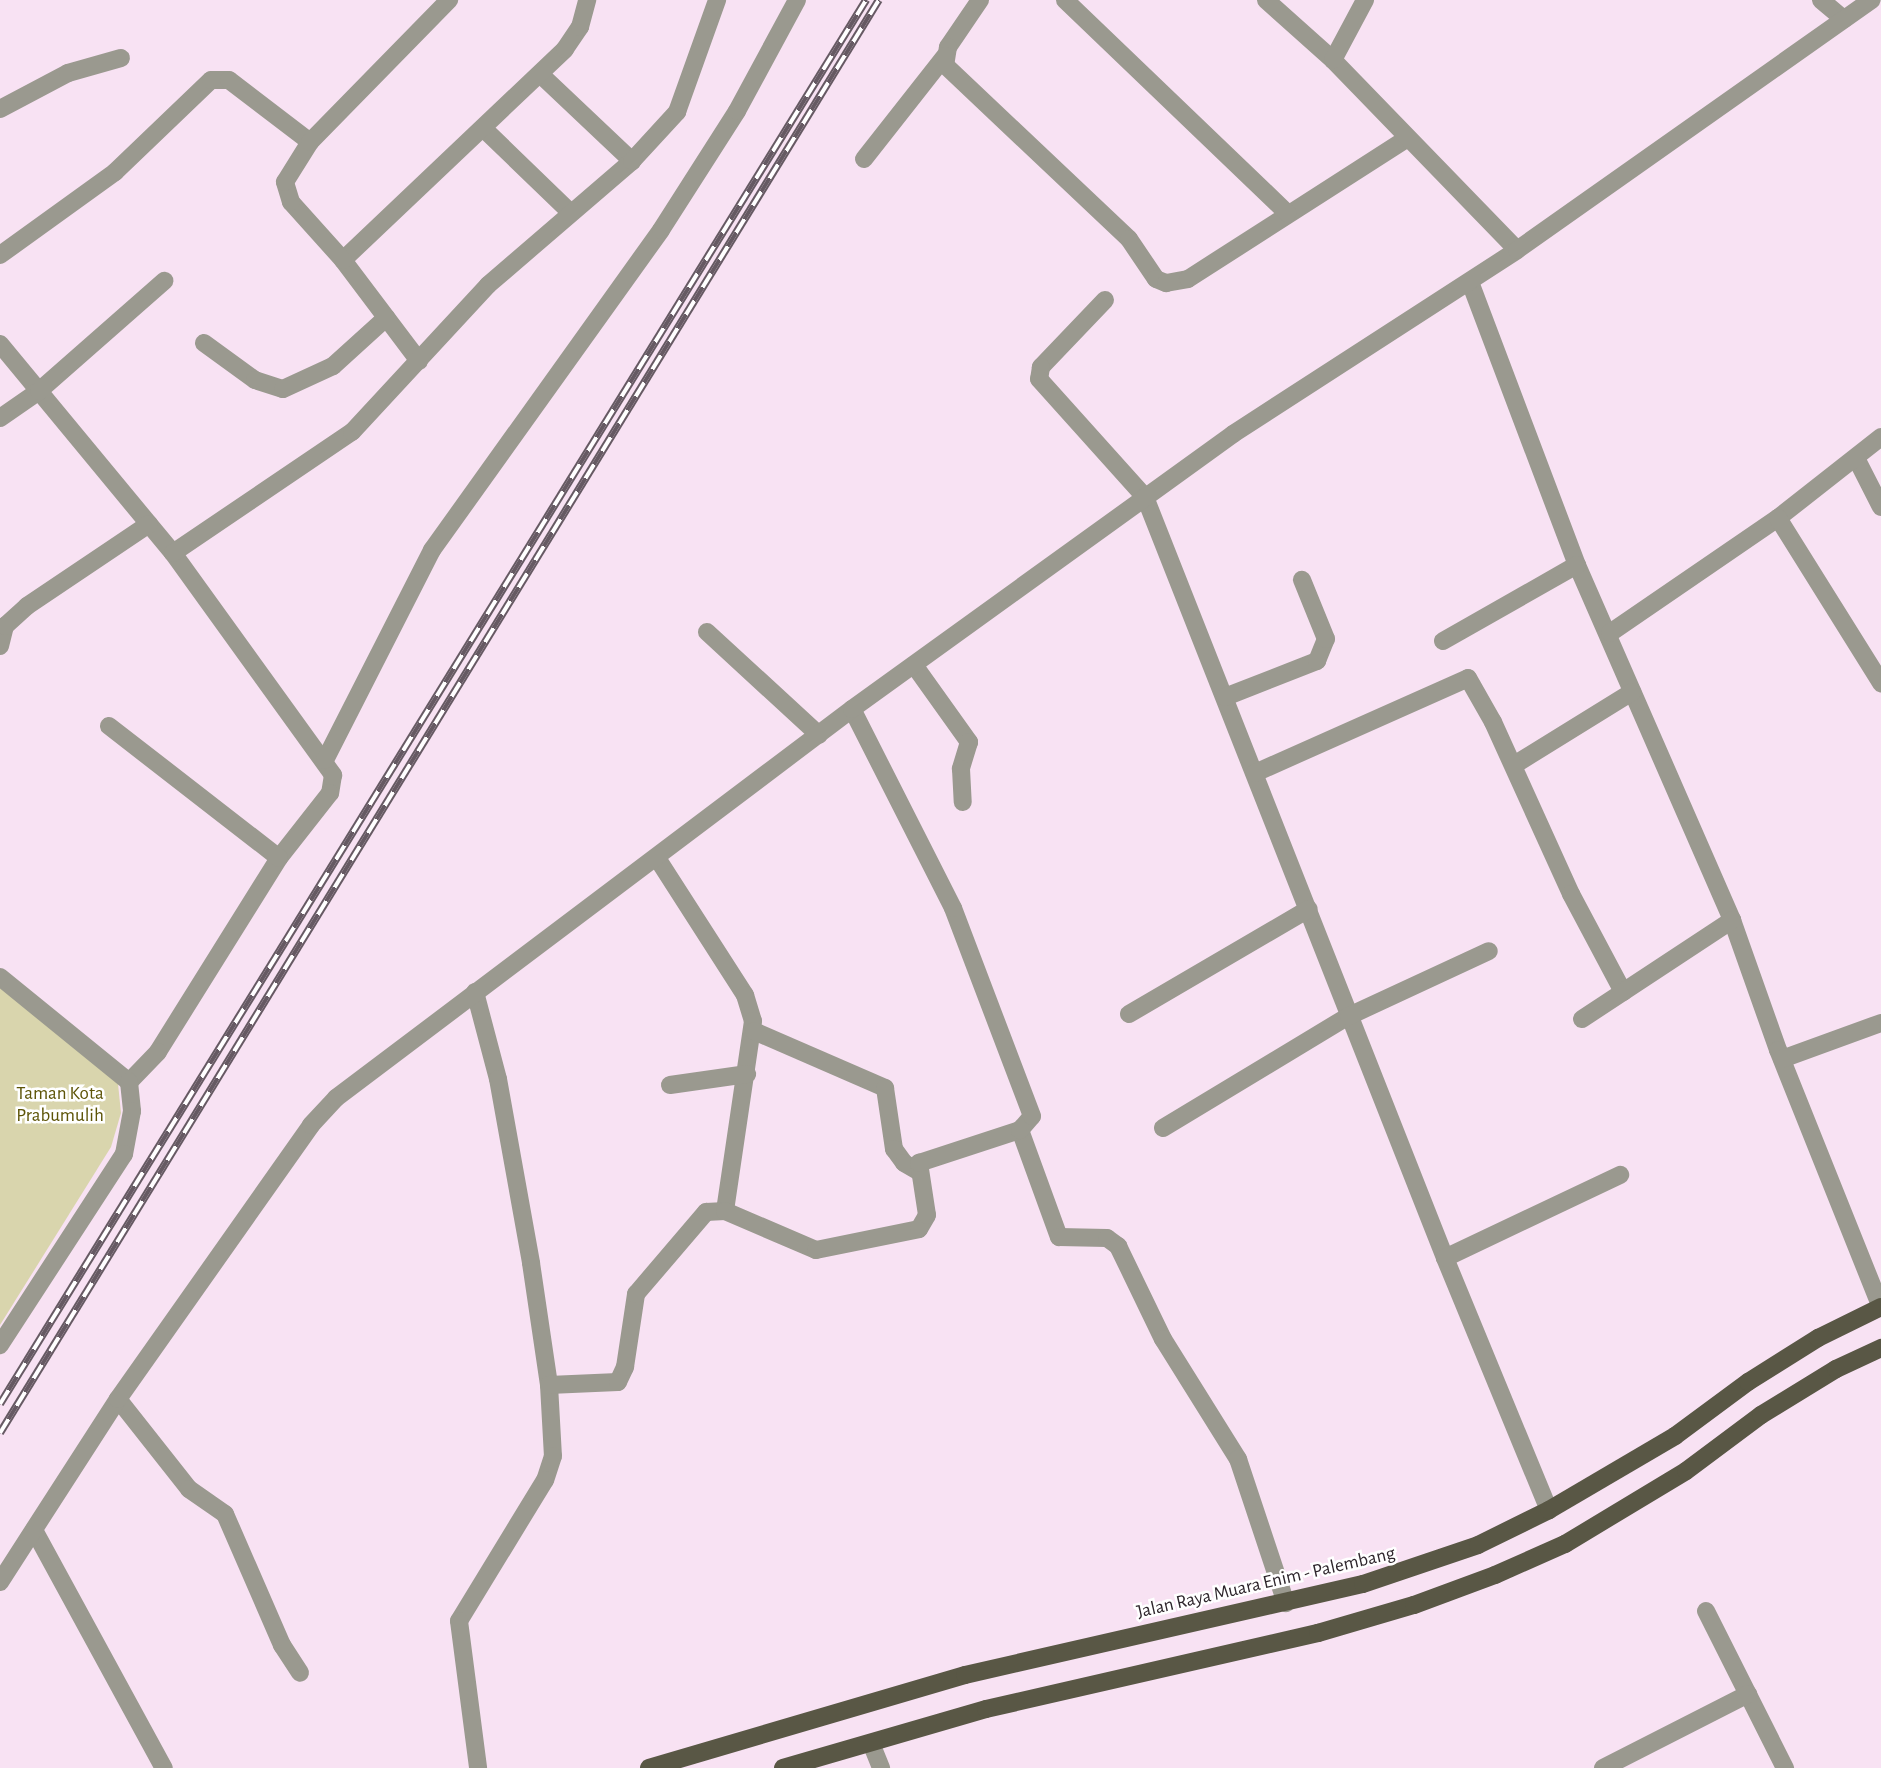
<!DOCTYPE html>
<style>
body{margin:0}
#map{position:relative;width:1881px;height:1768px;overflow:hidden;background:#f8e2f3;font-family:"Alegreya Sans",sans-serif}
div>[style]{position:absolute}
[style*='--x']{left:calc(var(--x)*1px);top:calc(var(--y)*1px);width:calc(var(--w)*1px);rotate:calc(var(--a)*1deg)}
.green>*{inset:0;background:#d9d5ad}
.minor>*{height:18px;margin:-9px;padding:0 9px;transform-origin:9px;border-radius:9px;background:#9a998f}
.major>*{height:18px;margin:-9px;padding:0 9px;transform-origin:9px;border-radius:9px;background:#595745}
.rail>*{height:8px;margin-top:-4px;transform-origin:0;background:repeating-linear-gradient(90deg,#fff 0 16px,#665a63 0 32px);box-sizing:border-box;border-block:2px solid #665a63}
span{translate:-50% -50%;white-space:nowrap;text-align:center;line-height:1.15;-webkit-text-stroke:5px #fff;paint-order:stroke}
.park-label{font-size:19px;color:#5d5407}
.street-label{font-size:19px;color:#2e262c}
</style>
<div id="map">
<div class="green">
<div style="clip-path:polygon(0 979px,117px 1074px,121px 1113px,111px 1147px,0 1325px)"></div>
</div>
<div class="minor">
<div style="--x:980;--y:0;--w:57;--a:124.2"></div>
<div style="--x:948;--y:47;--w:18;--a:99"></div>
<div style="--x:945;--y:65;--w:253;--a:43.4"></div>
<div style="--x:1129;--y:239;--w:48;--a:56"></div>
<div style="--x:1156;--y:279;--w:11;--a:22"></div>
<div style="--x:1166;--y:283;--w:22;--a:-10"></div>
<div style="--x:1188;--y:279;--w:259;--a:-32.7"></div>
<div style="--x:1065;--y:0;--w:308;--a:43.8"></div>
<div style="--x:1266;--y:0;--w:90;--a:41.8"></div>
<div style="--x:1333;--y:60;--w:264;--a:45.9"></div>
<div style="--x:1821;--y:0;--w:30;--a:40"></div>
<div style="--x:1333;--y:60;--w:68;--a:-61.9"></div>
<div style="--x:540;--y:74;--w:127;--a:43.4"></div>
<div style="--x:0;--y:109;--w:77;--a:-27.9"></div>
<div style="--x:68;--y:73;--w:55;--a:-15.8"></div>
<div style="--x:484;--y:129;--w:120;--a:44"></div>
<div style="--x:864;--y:159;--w:131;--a:-51.8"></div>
<div style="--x:0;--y:255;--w:142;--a:-35.8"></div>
<div style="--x:115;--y:172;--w:133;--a:-43.8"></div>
<div style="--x:211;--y:80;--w:18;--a:0"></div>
<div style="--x:229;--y:80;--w:102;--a:37.4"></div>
<div style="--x:343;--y:260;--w:306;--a:-43.5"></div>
<div style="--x:565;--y:49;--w:27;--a:-56"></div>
<div style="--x:580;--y:27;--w:28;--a:-75"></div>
<div style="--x:1470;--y:282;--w:303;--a:69.3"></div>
<div style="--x:1577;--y:565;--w:387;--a:66.4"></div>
<div style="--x:1732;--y:920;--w:138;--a:70.5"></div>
<div style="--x:1778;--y:1050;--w:277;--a:68.2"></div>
<div style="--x:1105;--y:300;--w:93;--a:133.7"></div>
<div style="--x:1041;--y:367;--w:12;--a:99"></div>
<div style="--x:1039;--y:379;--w:159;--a:48.1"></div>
<div style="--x:1145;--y:497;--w:818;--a:68.48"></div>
<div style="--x:1445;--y:1258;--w:273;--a:67.6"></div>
<div style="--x:204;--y:343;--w:63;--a:36"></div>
<div style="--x:255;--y:380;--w:29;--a:18"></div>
<div style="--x:283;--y:389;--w:55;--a:-24.7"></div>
<div style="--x:333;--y:366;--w:72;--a:-42.2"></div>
<div style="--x:0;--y:344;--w:271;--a:50.4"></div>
<div style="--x:173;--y:553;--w:274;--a:54.2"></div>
<div style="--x:333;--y:775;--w:18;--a:99"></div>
<div style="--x:330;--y:793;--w:83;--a:128.1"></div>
<div style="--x:279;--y:858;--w:229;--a:122"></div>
<div style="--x:158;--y:1052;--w:42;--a:134"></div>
<div style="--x:419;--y:361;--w:126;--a:-127"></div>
<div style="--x:343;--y:260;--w:78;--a:-131.9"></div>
<div style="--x:291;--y:202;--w:21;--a:-107"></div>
<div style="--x:285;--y:182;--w:47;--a:-58"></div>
<div style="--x:310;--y:142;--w:199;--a:-45.6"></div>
<div style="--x:0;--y:418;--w:47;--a:-34.7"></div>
<div style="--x:39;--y:391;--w:167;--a:-41.3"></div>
<div style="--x:1856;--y:458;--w:55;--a:63"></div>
<div style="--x:1778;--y:518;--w:131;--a:-38.2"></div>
<div style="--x:173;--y:553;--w:216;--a:-34.1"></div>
<div style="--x:352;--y:432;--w:200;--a:-47.2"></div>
<div style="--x:488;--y:285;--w:190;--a:-40.7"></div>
<div style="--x:632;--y:161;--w:67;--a:-47.4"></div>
<div style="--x:677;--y:112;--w:119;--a:-70.3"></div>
<div style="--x:707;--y:632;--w:152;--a:42.6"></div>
<div style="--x:1610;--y:633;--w:204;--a:-34.4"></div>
<div style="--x:1778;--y:518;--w:195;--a:58"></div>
<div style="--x:1443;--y:641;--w:154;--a:-29.6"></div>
<div style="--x:0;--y:646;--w:21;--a:-76"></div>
<div style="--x:5;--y:626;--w:30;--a:-42"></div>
<div style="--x:27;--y:606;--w:147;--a:-33.9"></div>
<div style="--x:914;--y:665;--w:95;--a:54.5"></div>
<div style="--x:969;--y:742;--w:28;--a:107"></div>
<div style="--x:961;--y:769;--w:33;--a:87"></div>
<div style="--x:1225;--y:697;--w:99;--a:-21.4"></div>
<div style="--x:1317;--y:661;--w:24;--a:-68"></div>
<div style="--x:1326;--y:639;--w:64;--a:-112.1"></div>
<div style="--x:109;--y:726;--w:215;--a:37.8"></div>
<div style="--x:325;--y:760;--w:236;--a:-63"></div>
<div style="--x:432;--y:550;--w:393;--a:-54.4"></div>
<div style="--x:661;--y:230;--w:141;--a:-57.4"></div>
<div style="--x:737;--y:111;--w:126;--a:-61.6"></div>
<div style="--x:1514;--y:765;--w:139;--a:-31.7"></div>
<div style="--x:1255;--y:773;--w:233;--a:-24"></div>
<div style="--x:1468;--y:678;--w:51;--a:60.4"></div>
<div style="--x:1493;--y:722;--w:189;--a:65.6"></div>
<div style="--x:1571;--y:894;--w:111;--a:62"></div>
<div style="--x:657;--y:858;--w:163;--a:57.3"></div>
<div style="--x:745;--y:995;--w:27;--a:73"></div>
<div style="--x:753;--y:1021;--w:192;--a:98.4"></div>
<div style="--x:0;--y:977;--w:166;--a:39.1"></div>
<div style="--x:129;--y:1082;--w:29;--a:84"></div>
<div style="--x:132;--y:1111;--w:44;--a:100.5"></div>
<div style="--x:124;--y:1154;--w:228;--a:123"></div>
<div style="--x:475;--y:992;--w:90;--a:75.2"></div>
<div style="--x:498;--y:1079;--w:187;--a:79.8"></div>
<div style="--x:531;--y:1263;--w:123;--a:81.6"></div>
<div style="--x:549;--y:1385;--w:71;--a:86.8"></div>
<div style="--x:553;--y:1456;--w:25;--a:108"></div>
<div style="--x:545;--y:1480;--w:165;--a:121.4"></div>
<div style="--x:459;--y:1621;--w:148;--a:82.6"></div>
<div style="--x:1129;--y:1014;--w:208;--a:-30.3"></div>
<div style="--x:1582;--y:1019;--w:180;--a:-33.4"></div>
<div style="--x:754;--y:1031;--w:143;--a:23.5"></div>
<div style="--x:885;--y:1088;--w:62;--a:81.6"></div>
<div style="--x:894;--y:1149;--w:17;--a:54"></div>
<div style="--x:904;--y:1163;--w:16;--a:30"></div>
<div style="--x:1782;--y:1059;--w:105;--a:-20"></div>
<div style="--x:670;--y:1085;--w:78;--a:-8.1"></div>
<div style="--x:1163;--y:1128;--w:217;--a:-31.1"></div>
<div style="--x:1349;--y:1016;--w:154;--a:-24.9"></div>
<div style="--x:1020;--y:1130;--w:114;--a:70"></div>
<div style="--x:1059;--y:1237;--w:48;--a:1.2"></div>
<div style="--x:1107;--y:1238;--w:14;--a:36"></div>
<div style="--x:1118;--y:1246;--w:103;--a:64.2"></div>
<div style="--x:1163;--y:1339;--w:142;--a:58"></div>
<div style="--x:1238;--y:1459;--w:152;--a:71.6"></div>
<div style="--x:1445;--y:1258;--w:194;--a:-25.4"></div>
<div style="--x:549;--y:1385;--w:69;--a:-2.5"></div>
<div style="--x:618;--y:1382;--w:17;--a:-65"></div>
<div style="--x:625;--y:1367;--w:74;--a:-81.4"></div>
<div style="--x:636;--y:1294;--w:108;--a:-49.5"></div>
<div style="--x:706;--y:1212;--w:19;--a:-3"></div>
<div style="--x:725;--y:1211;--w:99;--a:23.2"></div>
<div style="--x:816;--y:1250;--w:105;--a:-11.5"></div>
<div style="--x:919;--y:1229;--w:16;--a:-60"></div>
<div style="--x:927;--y:1215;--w:53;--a:-98.7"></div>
<div style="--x:919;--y:1163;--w:106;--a:-18.1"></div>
<div style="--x:1020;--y:1130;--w:18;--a:-49"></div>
<div style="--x:1032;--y:1116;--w:222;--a:-110.8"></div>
<div style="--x:953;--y:908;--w:223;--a:-116.9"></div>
<div style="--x:118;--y:1399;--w:115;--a:51.7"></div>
<div style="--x:189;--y:1489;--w:44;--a:34.8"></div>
<div style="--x:225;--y:1514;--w:143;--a:66.5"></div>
<div style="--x:282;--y:1645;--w:33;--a:57"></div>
<div style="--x:34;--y:1530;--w:271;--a:61.4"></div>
<div style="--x:0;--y:1582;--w:218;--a:-57.2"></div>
<div style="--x:118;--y:1399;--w:335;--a:-54.8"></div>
<div style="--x:311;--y:1125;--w:37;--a:-47"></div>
<div style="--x:336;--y:1098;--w:646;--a:-37.01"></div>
<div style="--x:852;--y:709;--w:470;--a:-35.8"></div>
<div style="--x:1233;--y:434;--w:338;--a:-32.9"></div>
<div style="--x:1517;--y:250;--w:434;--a:-35.2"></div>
<div style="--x:1706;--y:1611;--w:176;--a:63.3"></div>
<div style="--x:871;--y:1743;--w:27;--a:68"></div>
<div style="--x:1603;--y:1768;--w:163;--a:-27"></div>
</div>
<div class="major">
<div style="--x:649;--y:1768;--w:329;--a:-16.4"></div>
<div style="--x:965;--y:1675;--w:408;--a:-12.9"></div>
<div style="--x:1363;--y:1584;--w:121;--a:-18.7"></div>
<div style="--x:1478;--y:1545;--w:79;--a:-26.2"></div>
<div style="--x:1549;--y:1510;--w:146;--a:-30.4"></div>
<div style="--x:1675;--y:1436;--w:91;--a:-36.5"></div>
<div style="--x:1748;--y:1382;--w:83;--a:-32.2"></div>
<div style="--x:1818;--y:1338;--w:70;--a:-26.2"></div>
<div style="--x:783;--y:1768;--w:211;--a:-16.2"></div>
<div style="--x:986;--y:1709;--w:341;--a:-12.9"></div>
<div style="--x:1318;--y:1633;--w:100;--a:-16.3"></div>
<div style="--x:1414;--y:1605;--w:86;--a:-20.3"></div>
<div style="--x:1495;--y:1575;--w:77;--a:-23.9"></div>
<div style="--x:1565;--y:1544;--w:141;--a:-31.1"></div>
<div style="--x:1686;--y:1471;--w:94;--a:-36.7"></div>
<div style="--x:1761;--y:1415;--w:88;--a:-31.5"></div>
<div style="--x:1836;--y:1369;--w:50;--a:-25"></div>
</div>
<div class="rail">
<div style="--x:0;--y:1404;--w:1650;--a:-58.33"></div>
<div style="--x:0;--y:1433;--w:1681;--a:-58.48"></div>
</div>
<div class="park-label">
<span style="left:60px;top:1105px">Taman Kota<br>Prabumulih</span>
</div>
<div class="street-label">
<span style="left:1266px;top:1583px;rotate:-13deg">Jalan Raya Muara Enim - Palembang</span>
</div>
</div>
